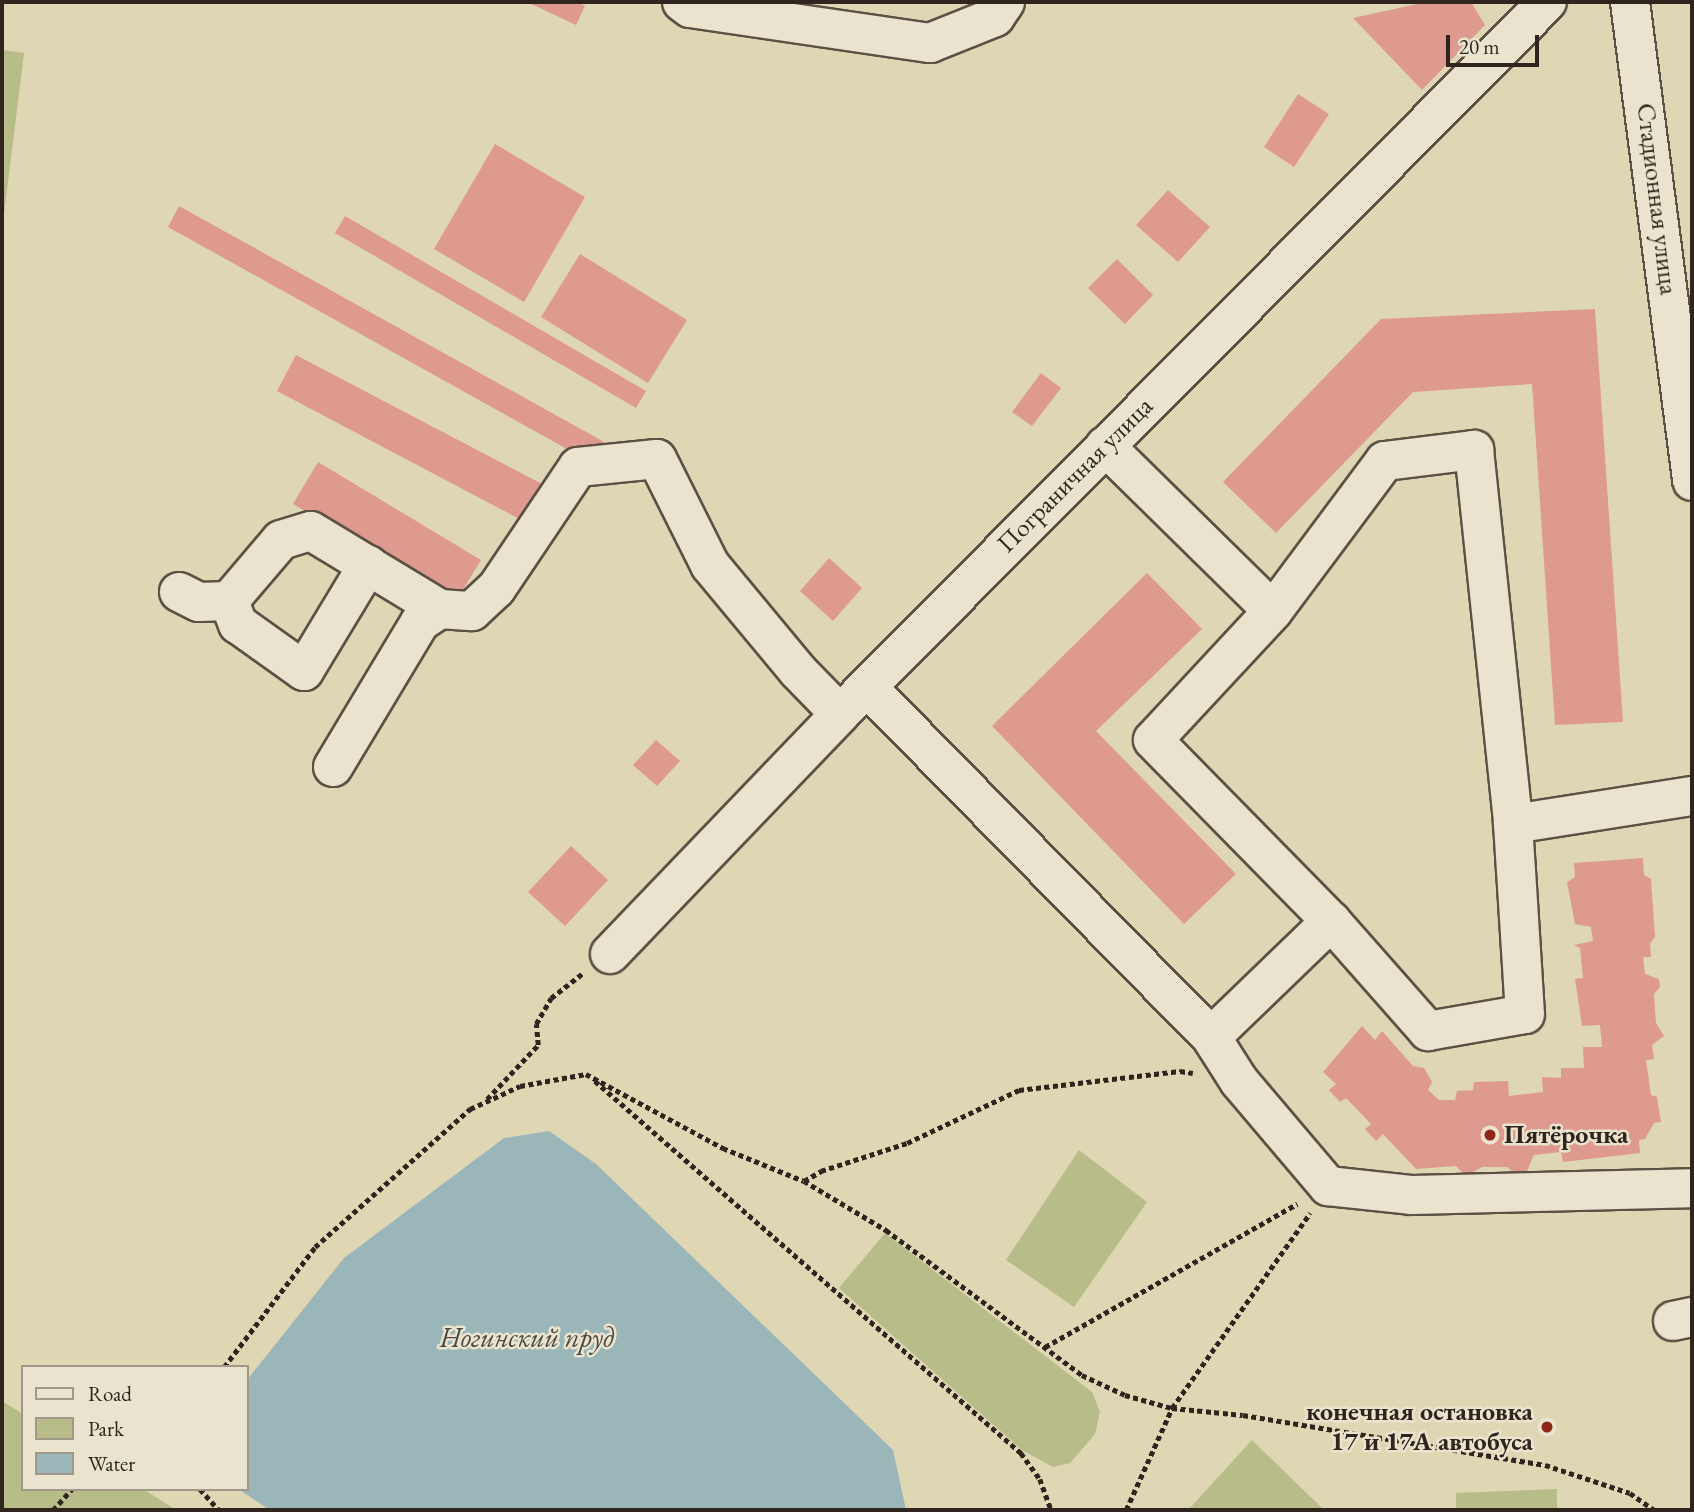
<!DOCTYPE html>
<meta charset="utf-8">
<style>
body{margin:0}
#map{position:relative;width:1694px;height:1512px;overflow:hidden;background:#dfd6b4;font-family:"EB Garamond",serif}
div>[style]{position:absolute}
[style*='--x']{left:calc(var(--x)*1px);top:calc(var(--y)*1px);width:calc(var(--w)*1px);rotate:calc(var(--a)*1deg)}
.green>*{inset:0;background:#b7bc89}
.water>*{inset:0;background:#9bb6b9}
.building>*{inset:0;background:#df9a90}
.path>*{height:4.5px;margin-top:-2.25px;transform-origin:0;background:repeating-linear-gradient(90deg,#30251e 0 5px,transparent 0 8.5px)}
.roads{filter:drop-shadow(2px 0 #5c5144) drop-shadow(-2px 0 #5c5144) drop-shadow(0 2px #5c5144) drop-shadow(0 -2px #5c5144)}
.minor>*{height:38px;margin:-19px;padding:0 19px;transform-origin:19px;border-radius:19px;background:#eae4ce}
.dots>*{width:19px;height:19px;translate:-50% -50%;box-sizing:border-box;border:4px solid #eae4ce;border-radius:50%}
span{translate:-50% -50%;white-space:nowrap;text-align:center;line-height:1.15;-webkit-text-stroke:5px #eae4ce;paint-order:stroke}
.street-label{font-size:26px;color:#30251e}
.poi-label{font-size:26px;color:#30251e;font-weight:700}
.left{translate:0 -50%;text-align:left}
.right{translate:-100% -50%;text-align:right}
.water-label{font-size:28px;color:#4b4945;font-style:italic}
.frame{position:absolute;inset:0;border:4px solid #30251e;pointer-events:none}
.legend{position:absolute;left:21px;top:1365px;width:228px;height:126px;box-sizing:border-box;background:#eae4ce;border:2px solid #a09888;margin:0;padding:9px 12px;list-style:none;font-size:21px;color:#30251e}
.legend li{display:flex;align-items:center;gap:14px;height:35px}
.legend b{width:35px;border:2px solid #a09888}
.scale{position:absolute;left:1446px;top:35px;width:93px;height:32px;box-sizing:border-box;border:4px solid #30251e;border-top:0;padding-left:9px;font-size:21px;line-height:24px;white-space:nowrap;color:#30251e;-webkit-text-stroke:5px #eae4ce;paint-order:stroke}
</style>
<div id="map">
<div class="green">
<div style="clip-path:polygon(2px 50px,24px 53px,2px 230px)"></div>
<div style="clip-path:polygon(1079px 1150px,1147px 1202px,1074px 1307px,1006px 1260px)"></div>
<div style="clip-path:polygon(885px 1233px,1092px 1392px,1100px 1412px,1095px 1434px,1070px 1463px,1053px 1467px,1022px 1450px,839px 1288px)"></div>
<div style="clip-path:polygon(2px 1401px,23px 1414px,23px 1489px,143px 1489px,176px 1510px,2px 1510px)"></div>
<div style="clip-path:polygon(1252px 1440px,1324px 1510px,1188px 1510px)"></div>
<div style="clip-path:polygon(1557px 1489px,1557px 1510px,1456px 1510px,1456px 1493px)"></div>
</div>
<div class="water">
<div style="clip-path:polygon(549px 1131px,596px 1164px,893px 1450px,906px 1510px,270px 1510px,238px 1489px,247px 1489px,247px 1380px,344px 1258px,504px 1138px)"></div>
</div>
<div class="building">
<div style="clip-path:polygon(527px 2px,576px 2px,585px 6px,576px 25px)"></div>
<div style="clip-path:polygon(1426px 2px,1471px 2px,1485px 25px,1422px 90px,1353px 18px)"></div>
<div style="clip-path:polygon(1298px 94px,1329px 114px,1294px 167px,1264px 147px)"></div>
<div style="clip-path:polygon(495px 144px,585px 197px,524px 302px,434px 249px)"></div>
<div style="clip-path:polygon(1168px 190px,1210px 227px,1178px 262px,1136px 225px)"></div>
<div style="clip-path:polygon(179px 206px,606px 443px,594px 464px,168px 227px)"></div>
<div style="clip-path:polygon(345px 216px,646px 391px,636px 408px,335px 233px)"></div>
<div style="clip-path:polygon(580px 254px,687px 320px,648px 383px,541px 317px)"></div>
<div style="clip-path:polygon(1117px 259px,1153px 295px,1125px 324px,1088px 288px)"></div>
<div style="clip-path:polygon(1595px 309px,1623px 722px,1555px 725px,1532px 384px,1413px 392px,1276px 533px,1223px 482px,1381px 319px)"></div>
<div style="clip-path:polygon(296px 355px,544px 485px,525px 522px,277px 391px)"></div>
<div style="clip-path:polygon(1041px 373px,1061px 388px,1032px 426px,1012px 412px)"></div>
<div style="clip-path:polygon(318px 462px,481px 560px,456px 601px,293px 504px)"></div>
<div style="clip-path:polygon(829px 558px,862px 588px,833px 621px,800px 591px)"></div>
<div style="clip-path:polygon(1147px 573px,1202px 629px,1096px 731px,1236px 874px,1184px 924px,992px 726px)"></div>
<div style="clip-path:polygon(656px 740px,680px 761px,657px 786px,633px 765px)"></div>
<div style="clip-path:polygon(571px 846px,608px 880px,565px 926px,528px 892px)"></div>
<div style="clip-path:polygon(1643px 858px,1644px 875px,1651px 879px,1655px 937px,1650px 943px,1651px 957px,1643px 957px,1645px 974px,1659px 979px,1660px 987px,1654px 994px,1656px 1023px,1664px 1036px,1652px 1045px,1654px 1059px,1646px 1060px,1651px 1095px,1657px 1097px,1661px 1122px,1654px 1123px,1645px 1139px,1639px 1140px,1640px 1153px,1563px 1162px,1561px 1152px,1534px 1155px,1527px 1171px,1515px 1174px,1507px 1167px,1482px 1167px,1466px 1176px,1456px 1166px,1416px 1169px,1383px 1134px,1376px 1141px,1365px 1129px,1371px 1124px,1346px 1098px,1340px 1102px,1329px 1090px,1336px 1084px,1323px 1072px,1362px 1026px,1375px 1040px,1382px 1031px,1413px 1066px,1424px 1068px,1432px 1082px,1428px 1090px,1439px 1100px,1455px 1100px,1457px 1091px,1473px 1090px,1474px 1082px,1508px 1081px,1509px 1096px,1543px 1092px,1542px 1077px,1561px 1078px,1561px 1068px,1584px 1068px,1583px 1047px,1602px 1047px,1600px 1025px,1582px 1026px,1575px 979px,1583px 978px,1580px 948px,1574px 945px,1593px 941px,1591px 927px,1575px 924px,1567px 882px,1575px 877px,1574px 863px)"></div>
</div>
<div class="path">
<div style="--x:595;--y:1081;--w:566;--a:41.13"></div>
<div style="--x:1021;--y:1453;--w:32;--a:54"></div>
<div style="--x:1040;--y:1479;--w:33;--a:70"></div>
<div style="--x:487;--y:1099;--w:74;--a:-46.6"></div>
<div style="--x:538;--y:1045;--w:21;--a:-95"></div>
<div style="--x:536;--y:1024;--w:30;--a:-60"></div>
<div style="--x:551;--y:998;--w:41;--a:-38"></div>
<div style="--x:804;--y:1181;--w:20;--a:-30"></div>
<div style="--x:821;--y:1171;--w:90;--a:-18"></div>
<div style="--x:907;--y:1143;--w:124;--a:-25.3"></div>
<div style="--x:1019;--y:1090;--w:162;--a:-6.7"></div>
<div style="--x:1180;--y:1071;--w:13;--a:9"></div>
<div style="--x:1045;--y:1347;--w:290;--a:-29.6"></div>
<div style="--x:224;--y:1367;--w:151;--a:-52.8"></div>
<div style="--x:315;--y:1247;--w:208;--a:-41.7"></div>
<div style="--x:470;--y:1109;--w:55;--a:-24.7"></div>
<div style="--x:520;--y:1086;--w:67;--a:-10.3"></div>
<div style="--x:586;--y:1074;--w:156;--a:28.4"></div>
<div style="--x:723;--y:1148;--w:87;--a:22.2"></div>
<div style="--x:804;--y:1181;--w:96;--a:30.9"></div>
<div style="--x:886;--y:1230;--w:244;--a:36.5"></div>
<div style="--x:1082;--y:1375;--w:47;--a:24.9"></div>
<div style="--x:1125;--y:1395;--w:49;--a:15.5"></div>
<div style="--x:1172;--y:1408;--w:71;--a:5.6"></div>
<div style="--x:1243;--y:1415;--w:306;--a:9.4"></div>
<div style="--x:1545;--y:1465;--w:89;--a:18.2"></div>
<div style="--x:1630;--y:1493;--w:29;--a:35"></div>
<div style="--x:200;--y:1489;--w:28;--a:48"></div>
<div style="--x:53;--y:1510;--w:28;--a:-48"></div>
<div style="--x:1126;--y:1510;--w:112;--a:-65.7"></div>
<div style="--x:1172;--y:1408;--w:239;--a:-54.7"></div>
</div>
<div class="roads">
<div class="minor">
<div style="--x:682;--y:2;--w:10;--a:37"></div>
<div style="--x:690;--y:8;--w:243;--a:8.3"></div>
<div style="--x:930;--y:43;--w:70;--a:-21.8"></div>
<div style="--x:995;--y:17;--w:18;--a:-56"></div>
<div style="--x:1630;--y:2;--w:483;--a:82.6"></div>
<div style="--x:1105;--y:446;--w:235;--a:44.5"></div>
<div style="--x:1273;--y:611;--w:176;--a:132.9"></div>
<div style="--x:1153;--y:740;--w:254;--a:45.5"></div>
<div style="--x:179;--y:592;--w:22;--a:27"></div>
<div style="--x:199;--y:602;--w:30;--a:-2"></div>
<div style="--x:229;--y:601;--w:80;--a:-49.6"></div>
<div style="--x:281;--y:540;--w:31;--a:-17"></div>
<div style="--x:311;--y:531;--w:151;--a:31.2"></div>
<div style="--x:440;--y:609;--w:32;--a:4"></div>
<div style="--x:472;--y:611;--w:33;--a:-43"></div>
<div style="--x:496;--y:589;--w:147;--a:-56.1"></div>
<div style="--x:578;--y:467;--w:79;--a:-5.8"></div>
<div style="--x:657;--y:459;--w:119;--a:63.4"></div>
<div style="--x:710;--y:565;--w:138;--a:50.3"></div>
<div style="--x:798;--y:671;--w:60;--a:45.7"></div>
<div style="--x:229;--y:601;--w:25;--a:69"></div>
<div style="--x:238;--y:624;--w:81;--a:35.5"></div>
<div style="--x:304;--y:671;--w:124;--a:-58.9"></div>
<div style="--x:1273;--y:611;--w:187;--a:-53.3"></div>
<div style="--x:1385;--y:461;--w:90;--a:-7"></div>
<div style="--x:1474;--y:450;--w:376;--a:84"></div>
<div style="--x:867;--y:687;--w:491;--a:45.5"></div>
<div style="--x:1211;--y:1037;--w:52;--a:57.5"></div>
<div style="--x:1239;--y:1081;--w:138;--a:49.7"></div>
<div style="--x:1328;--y:1186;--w:83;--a:6.2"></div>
<div style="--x:1411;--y:1195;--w:281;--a:-1.4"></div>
<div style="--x:333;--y:767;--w:169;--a:-59"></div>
<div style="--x:420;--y:622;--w:24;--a:-33"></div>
<div style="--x:610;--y:954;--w:332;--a:-46.2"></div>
<div style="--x:840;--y:714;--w:1003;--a:-45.2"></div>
<div style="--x:1211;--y:1037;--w:167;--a:-44"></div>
<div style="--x:1331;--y:921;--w:147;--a:48.6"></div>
<div style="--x:1428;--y:1031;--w:98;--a:-9.9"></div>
<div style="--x:1525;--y:1014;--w:190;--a:-93.6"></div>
<div style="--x:1513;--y:824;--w:181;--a:-8.9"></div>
<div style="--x:1673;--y:1321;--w:19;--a:-12"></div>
</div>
</div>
<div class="dots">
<div style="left:1490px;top:1135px;background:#8f2418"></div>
<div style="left:1547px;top:1427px;background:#8f2418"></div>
</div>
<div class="street-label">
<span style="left:1657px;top:199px;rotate:83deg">Стадионная улица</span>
<span style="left:1075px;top:475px;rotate:-45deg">Пограничная улица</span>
</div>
<div class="poi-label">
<span class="left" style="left:1504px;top:1135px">Пятёрочка</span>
<span class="right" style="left:1533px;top:1427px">конечная остановка<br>17 и 17А автобуса</span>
</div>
<div class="water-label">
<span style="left:527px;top:1337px">Ногинский пруд</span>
</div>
<div class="frame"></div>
<ul class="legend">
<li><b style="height:9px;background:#eae4ce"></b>Road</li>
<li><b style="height:19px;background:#b7bc89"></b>Park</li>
<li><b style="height:19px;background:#9bb6b9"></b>Water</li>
</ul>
<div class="scale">20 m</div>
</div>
